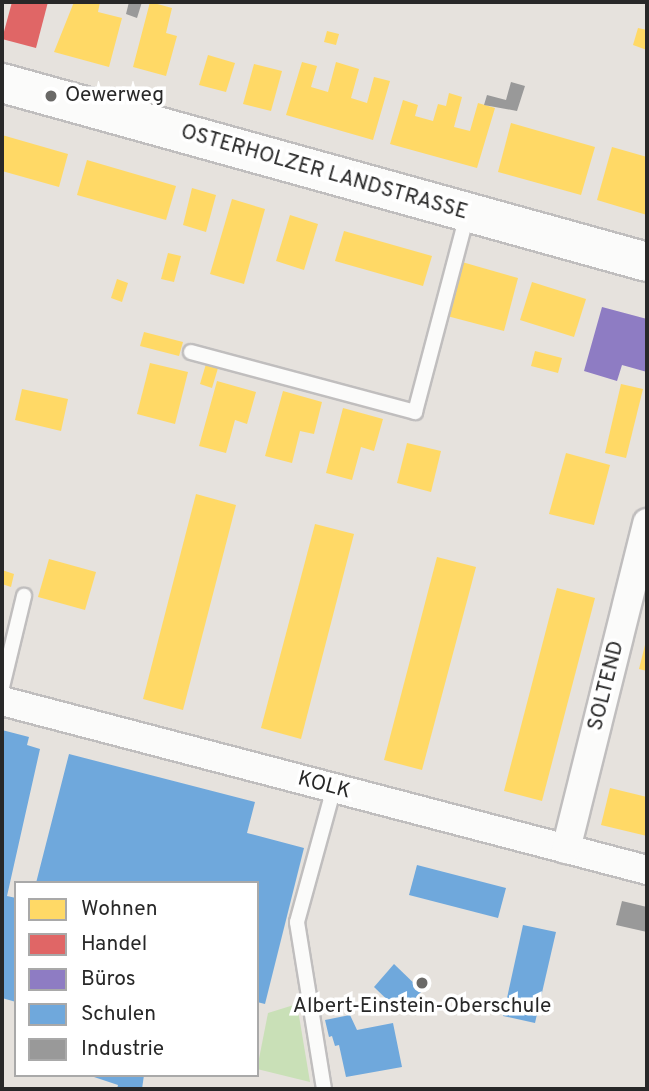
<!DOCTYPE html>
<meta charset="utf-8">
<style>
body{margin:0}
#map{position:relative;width:649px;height:1091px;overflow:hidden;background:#e6e2dd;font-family:Overpass,sans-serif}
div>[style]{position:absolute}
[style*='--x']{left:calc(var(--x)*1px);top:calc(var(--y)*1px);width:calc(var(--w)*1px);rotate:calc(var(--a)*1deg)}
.green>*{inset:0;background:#c9e0b7}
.homes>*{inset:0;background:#ffd966}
.shops>*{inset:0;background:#e06666}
.offices>*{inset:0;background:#8e7cc3}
.schools>*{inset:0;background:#6fa8dc}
.industry>*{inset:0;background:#999}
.roads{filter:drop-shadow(2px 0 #c0bebe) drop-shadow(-2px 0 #c0bebe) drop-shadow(0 2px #c0bebe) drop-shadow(0 -2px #c0bebe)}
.service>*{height:14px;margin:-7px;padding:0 7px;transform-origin:7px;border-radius:7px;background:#fbfbfa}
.minor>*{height:28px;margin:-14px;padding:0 14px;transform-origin:14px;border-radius:14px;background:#fbfbfa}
.secondary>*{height:38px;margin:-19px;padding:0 19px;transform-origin:19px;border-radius:19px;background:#fbfbfa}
.dots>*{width:19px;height:19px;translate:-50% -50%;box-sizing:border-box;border:4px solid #fff;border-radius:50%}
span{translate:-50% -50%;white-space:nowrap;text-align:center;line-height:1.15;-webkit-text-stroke:7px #fff;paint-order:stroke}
.poi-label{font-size:21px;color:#282828}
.left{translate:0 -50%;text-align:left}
.street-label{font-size:21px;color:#282828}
.frame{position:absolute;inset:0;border:4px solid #282828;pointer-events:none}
.legend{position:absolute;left:14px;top:881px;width:245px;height:196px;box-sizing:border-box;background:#fff;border:2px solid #a9a9a9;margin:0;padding:9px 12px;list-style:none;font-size:21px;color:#282828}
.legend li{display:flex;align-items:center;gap:14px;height:35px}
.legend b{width:35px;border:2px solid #a9a9a9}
</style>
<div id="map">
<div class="green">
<div style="clip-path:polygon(297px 1004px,310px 1082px,257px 1069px,268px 1013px)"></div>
</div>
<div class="homes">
<div style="clip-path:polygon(74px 2px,100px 2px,98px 12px,122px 18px,109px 67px,54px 52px)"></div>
<div style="clip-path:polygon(150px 2px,172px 8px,166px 33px,177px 36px,166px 76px,133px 67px)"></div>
<div style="clip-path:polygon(638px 28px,647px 30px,647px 50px,633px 45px)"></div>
<div style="clip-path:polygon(327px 31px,339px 34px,336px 45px,324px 42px)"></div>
<div style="clip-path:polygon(208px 55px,235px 63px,226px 92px,199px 85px)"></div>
<div style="clip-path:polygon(302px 62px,317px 66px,311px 87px,328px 92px,336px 62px,359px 69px,351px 98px,367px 103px,374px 77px,390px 81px,373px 140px,286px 115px)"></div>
<div style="clip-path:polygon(254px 64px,282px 71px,271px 111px,243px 104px)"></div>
<div style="clip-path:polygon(449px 93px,462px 97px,454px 127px,470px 131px,478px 103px,495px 108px,477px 168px,390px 144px,403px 100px,418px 105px,415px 116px,433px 121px,438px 104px,446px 106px)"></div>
<div style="clip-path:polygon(511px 123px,595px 147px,581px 195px,498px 172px)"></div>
<div style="clip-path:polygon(2px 135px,68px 154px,59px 187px,2px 171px)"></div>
<div style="clip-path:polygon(612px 147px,647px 157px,647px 215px,597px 200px)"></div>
<div style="clip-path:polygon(87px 160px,176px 186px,166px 220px,77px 195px)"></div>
<div style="clip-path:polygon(192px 188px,216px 195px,206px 232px,183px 225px)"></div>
<div style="clip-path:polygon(232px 199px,265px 209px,244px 284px,210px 274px)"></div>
<div style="clip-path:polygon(290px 215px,318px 224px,304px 270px,276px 261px)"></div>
<div style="clip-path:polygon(344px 231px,432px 256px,423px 286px,335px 261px)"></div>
<div style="clip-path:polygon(168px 253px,181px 256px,174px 282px,161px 279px)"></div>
<div style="clip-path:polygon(462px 262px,518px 278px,504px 331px,447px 316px)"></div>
<div style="clip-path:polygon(117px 279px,128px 283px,122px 302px,111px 298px)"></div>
<div style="clip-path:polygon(532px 282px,586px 299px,574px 337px,520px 320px)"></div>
<div style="clip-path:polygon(144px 332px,183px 342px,179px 356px,140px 346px)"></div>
<div style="clip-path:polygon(535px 351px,562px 358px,558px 373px,531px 366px)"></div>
<div style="clip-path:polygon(150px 363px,188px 372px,175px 424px,137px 414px)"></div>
<div style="clip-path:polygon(206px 364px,218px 368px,212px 388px,200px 384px)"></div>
<div style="clip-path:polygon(217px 381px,256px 392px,247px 424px,235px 420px,226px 453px,199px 446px)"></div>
<div style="clip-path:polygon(621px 384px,643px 389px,626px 458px,605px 453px)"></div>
<div style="clip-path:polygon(22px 389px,68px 399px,61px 431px,15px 420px)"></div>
<div style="clip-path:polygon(283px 391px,322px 402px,314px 434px,300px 431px,292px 463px,265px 456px)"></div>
<div style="clip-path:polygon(343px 408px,383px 419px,374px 451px,361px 447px,352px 480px,326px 473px)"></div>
<div style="clip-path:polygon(407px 443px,441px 451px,431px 492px,397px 483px)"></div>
<div style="clip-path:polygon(566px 453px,610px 465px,594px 525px,549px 514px)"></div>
<div style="clip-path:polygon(196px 494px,236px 505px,183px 710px,143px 699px)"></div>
<div style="clip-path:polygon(315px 524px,354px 534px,301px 739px,261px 728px)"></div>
<div style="clip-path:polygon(437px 557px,476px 567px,422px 770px,384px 760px)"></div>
<div style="clip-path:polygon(49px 559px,96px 572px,85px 610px,38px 597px)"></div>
<div style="clip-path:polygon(2px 570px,14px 574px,11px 587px,2px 584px)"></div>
<div style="clip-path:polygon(557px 588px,595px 598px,542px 801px,504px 791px)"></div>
<div style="clip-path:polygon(646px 641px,647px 641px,647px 671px,639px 669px)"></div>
<div style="clip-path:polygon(610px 788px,647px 797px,647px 836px,601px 825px)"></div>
</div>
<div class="shops">
<div style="clip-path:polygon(12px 2px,48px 2px,36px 48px,2px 39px)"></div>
</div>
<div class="offices">
<div style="clip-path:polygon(602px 307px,647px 319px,647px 372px,622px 365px,617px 381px,584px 371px)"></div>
</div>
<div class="schools">
<div style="clip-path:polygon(2px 730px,29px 737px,27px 745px,40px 749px,7px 896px,16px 898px,16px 1002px,2px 998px)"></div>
<div style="clip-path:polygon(69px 754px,255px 802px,247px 833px,304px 848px,265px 1004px,257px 1002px,257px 883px,36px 883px)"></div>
<div style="clip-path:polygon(417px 865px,506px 888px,498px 918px,409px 895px)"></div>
<div style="clip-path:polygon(523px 925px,556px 932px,535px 1023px,503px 1016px)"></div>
<div style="clip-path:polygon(394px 964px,422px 991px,401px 1013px,374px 987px)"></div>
<div style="clip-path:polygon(350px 1015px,357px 1030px,393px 1023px,402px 1067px,346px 1077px,339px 1045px,335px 1046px,332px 1036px,329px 1037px,325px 1020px)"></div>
<div style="clip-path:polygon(88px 1075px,144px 1075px,142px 1089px,117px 1089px,118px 1085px)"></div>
</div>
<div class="industry">
<div style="clip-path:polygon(129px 2px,142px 2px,137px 18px,126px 14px)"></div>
<div style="clip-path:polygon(511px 82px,525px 86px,517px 111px,484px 105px,487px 95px,506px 100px)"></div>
<div style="clip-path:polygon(622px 901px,647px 907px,647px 932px,616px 925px)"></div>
</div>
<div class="roads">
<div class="service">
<div style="--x:191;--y:352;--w:232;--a:15"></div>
<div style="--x:415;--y:412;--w:204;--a:-75.2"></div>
<div style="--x:2;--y:687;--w:94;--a:-76.4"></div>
<div style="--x:324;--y:1089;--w:169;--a:-99.2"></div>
<div style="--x:297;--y:922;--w:139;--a:-74.6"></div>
</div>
<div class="minor">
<div style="--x:2;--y:701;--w:667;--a:14.68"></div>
<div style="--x:566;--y:849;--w:336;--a:-76"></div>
</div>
<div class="secondary">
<div style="--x:2;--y:83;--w:669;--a:15.51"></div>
</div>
</div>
<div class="dots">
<div style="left:51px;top:96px;background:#6a6967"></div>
<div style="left:422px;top:983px;background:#6a6967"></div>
</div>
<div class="poi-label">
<span class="left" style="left:65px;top:96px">Oewerweg</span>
<span style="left:422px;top:1007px">Albert-Einstein-Oberschule</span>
</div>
<div class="street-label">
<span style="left:324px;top:173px;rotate:16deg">OSTERHOLZER LANDSTRASSE</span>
<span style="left:607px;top:686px;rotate:-76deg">SOLTEND</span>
<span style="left:324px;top:786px;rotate:15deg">KOLK</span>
</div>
<div class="frame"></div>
<ul class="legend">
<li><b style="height:19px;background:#ffd966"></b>Wohnen</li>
<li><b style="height:19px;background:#e06666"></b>Handel</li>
<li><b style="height:19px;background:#8e7cc3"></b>Büros</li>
<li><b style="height:19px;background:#6fa8dc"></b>Schulen</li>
<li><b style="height:19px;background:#999"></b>Industrie</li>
</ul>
</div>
